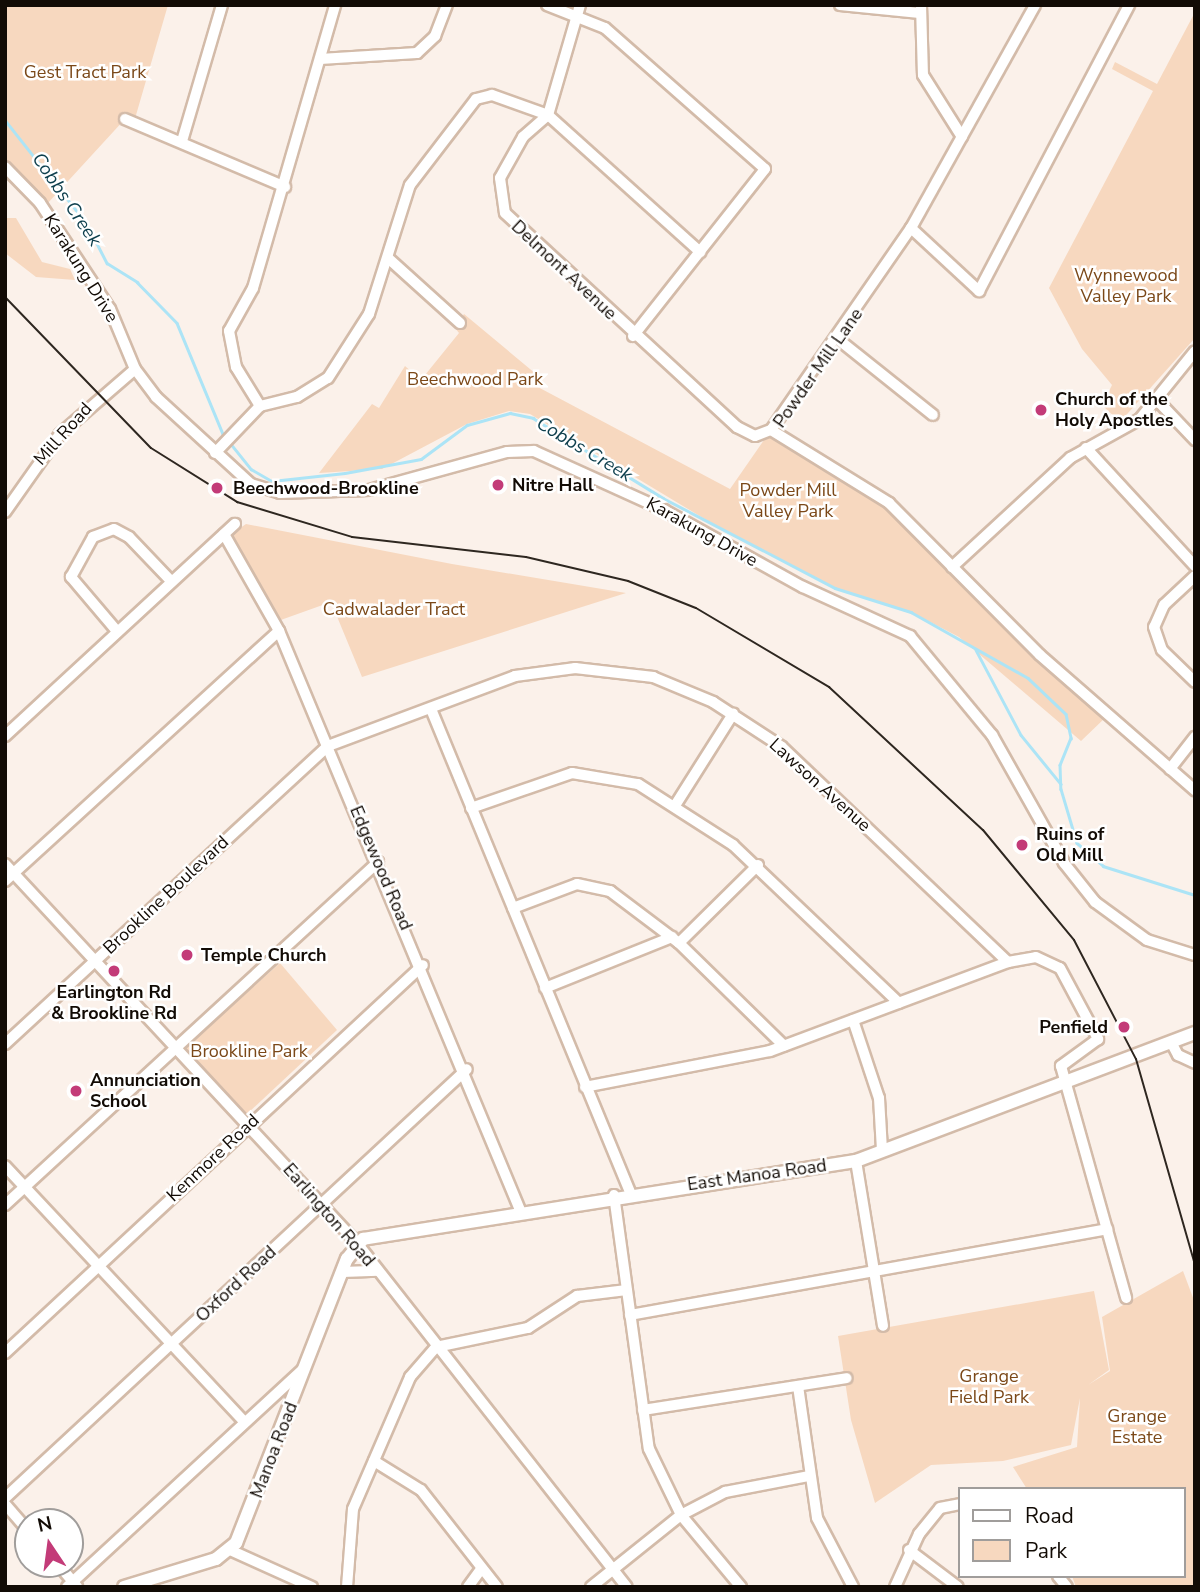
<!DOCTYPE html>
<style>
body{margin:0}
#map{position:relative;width:1200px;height:1592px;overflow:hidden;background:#fbf1ea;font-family:"Nunito Sans",sans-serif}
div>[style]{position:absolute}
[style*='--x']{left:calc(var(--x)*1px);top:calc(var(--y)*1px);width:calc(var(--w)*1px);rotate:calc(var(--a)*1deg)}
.green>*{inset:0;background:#f7d8bf}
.stream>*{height:2.5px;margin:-1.25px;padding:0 1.25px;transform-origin:1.25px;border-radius:1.25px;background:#ace4f6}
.roads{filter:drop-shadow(2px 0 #d3bba9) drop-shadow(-2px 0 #d3bba9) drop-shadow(0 2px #d3bba9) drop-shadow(0 -2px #d3bba9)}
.minor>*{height:10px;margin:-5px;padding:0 5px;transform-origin:5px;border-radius:5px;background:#fff}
.major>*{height:12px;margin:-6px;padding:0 6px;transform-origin:6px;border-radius:6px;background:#fff}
.tram>*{height:2px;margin:-1px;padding:0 1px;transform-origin:1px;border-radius:1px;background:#2e2720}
.dots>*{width:19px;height:19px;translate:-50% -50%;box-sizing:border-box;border:4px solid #fff;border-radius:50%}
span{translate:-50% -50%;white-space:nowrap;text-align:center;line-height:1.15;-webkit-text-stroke:5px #fff;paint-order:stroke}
.park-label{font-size:18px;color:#7b4818}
.street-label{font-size:18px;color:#120b05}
.poi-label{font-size:18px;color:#120b05;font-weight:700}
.left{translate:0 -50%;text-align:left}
.right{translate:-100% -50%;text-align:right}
.water-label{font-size:19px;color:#0e3f4d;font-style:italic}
.frame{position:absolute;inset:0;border:7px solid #120b05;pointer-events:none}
.legend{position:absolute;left:958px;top:1487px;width:228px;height:91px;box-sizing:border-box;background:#fff;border:2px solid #a09d9b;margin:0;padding:9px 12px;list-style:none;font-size:21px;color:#120b05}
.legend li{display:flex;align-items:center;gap:14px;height:35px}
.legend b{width:35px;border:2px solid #a09d9b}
.north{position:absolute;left:14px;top:1508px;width:70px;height:70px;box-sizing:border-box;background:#fff;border:2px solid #a09d9b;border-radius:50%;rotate:347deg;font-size:19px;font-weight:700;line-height:28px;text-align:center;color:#120b05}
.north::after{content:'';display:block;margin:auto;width:24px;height:32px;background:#c33b78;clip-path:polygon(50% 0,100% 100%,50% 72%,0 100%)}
</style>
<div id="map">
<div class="green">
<div style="clip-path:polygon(5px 5px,168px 5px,134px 122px,125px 119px,47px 204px,5px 159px)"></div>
<div style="clip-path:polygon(1195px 12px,1195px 338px,1120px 422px,1102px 405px,1112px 385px,1082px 349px,1049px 288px,1153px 91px,1112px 69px,1115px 62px,1157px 84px)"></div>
<div style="clip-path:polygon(5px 218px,16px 218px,42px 262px,70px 269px,75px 280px,36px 277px,5px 253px)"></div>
<div style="clip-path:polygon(464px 314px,542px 379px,536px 386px,730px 489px,771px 430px,871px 489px,1106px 717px,1081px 741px,959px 637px,911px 612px,835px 588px,708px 521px,530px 414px,509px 411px,467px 424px,382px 469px,319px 473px,372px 404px,379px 408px,405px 366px,421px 380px,459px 333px,455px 328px)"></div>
<div style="clip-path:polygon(246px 524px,452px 564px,626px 593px,362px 677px,331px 602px,278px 621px,230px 535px)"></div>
<div style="clip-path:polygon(280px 963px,337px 1030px,247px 1114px,185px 1048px)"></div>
<div style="clip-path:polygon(1183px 1271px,1195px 1303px,1195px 1587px,1076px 1587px,1072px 1576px,1184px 1576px,1184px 1489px,1027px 1489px,1013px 1467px,1077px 1447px,1080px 1398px,1071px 1445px,1003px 1461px,931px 1465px,875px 1503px,851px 1420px,838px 1336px,1094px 1291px,1109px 1370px,1088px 1385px,1110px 1371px,1102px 1317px)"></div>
</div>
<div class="stream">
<div style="--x:5;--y:120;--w:132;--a:51.7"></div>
<div style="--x:87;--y:224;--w:44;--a:62.9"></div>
<div style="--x:107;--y:263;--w:36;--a:32"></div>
<div style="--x:137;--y:282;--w:57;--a:45.7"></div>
<div style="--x:177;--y:323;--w:120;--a:67.5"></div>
<div style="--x:223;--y:434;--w:45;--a:51.3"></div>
<div style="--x:251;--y:469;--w:24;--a:30"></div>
<div style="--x:272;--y:481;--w:73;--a:-6.3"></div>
<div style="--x:345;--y:473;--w:77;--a:-10.4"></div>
<div style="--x:421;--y:459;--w:57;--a:-36.5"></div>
<div style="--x:467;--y:425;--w:45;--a:-15.6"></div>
<div style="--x:510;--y:413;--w:24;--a:12"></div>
<div style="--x:533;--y:418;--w:153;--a:31.6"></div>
<div style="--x:663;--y:498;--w:194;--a:27.6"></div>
<div style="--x:835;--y:588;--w:80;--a:17.5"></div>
<div style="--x:911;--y:612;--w:134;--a:29.4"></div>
<div style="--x:1028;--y:678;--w:52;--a:43.5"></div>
<div style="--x:1066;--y:714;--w:25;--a:78"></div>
<div style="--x:1071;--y:738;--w:29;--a:112"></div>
<div style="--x:1060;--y:765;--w:24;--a:88"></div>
<div style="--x:1061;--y:789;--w:56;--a:73.5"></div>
<div style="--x:1077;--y:843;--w:35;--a:41"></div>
<div style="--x:1103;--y:866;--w:96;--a:17.5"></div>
<div style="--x:976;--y:650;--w:96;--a:62.1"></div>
<div style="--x:1021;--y:735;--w:63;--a:50.8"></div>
</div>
<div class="roads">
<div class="minor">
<div style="--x:547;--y:5;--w:62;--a:21.6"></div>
<div style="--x:605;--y:28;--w:213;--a:41.4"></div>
<div style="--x:765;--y:169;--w:213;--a:128.3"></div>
<div style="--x:580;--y:5;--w:115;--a:106.2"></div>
<div style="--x:548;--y:115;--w:33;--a:139"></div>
<div style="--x:523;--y:137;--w:47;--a:119.3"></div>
<div style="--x:500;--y:178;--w:35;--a:82"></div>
<div style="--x:505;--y:213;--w:316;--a:42.7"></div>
<div style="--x:737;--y:427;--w:20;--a:27"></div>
<div style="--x:755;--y:436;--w:17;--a:-21"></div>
<div style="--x:840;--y:5;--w:80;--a:5.7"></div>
<div style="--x:921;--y:5;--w:70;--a:88.4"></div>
<div style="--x:923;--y:75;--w:73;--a:57.8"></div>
<div style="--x:320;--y:59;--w:97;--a:-3.5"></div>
<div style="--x:417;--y:53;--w:25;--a:-43"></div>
<div style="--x:435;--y:36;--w:33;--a:-69"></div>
<div style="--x:125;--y:119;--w:174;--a:23"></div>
<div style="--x:182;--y:141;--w:142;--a:-73.6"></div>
<div style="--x:5;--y:167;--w:50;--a:45.8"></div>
<div style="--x:40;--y:203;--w:127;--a:56.6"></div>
<div style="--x:110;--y:309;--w:65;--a:67.4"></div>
<div style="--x:135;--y:369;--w:35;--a:53"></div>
<div style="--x:156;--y:397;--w:129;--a:42.5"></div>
<div style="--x:251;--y:484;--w:30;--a:17"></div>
<div style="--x:280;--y:493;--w:89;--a:-1.9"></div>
<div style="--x:369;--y:490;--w:143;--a:-15.4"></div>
<div style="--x:507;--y:452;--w:27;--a:-2"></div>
<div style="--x:534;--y:451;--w:143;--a:24.4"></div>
<div style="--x:664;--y:510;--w:159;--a:29"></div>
<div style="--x:803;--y:587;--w:118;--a:24.6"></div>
<div style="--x:910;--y:636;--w:129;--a:50.4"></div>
<div style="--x:992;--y:735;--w:147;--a:60.6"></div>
<div style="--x:1064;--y:863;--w:50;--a:51.5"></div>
<div style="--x:1095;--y:902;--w:64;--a:36.2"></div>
<div style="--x:1147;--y:940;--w:50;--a:17.4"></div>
<div style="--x:911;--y:228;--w:93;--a:42.8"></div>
<div style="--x:979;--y:291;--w:323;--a:-62.3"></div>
<div style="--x:388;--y:258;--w:97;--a:42.1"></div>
<div style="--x:839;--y:340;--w:120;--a:38.6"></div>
<div style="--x:1158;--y:401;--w:54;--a:46.5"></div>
<div style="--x:260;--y:406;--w:38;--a:-14"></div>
<div style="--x:297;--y:397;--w:36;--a:-32"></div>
<div style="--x:328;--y:378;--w:76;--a:-57.4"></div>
<div style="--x:369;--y:314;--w:135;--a:-72.4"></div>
<div style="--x:410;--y:185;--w:108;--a:-52.5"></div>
<div style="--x:476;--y:99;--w:16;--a:-14"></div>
<div style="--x:492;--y:95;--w:59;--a:19.7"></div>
<div style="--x:548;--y:115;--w:205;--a:42"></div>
<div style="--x:260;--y:406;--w:46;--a:-121.6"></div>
<div style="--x:236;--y:367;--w:37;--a:-101"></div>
<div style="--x:229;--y:331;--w:49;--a:-60.8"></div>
<div style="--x:253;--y:288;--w:295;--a:-73.8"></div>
<div style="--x:771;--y:430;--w:139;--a:31.7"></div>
<div style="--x:889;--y:503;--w:214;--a:45.2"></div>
<div style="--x:1040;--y:655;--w:206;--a:41.1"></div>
<div style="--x:771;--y:430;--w:246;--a:-55.3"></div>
<div style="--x:911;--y:228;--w:255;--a:-60.9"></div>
<div style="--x:1086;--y:448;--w:161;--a:47.3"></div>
<div style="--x:215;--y:453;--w:65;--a:-46.2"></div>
<div style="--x:5;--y:512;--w:95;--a:-54.8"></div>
<div style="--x:60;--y:434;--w:99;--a:-40.9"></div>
<div style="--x:224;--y:534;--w:112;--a:60.4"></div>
<div style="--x:279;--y:631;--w:627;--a:67.4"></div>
<div style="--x:952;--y:567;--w:161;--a:-42.7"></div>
<div style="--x:1070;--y:458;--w:80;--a:-29.1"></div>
<div style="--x:1140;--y:419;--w:87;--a:-51"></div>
<div style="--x:1195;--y:576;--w:42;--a:136.9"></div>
<div style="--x:1164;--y:605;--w:24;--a:114"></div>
<div style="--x:1154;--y:627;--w:24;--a:71"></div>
<div style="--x:1162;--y:650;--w:46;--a:44.1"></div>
<div style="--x:116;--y:630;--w:70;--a:-130.3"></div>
<div style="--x:71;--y:577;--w:46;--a:-61.2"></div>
<div style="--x:93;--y:537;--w:22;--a:-21"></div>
<div style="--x:114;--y:529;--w:17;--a:28"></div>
<div style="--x:129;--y:537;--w:61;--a:46.3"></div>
<div style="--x:431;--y:709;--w:522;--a:67.61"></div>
<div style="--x:5;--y:736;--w:313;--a:-42.7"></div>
<div style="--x:1170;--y:769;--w:41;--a:-52"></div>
<div style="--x:676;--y:804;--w:107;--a:-57.7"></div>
<div style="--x:471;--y:808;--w:107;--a:-19.1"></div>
<div style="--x:572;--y:773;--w:67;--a:9.5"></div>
<div style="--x:638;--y:784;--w:113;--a:32.7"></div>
<div style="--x:733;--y:845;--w:229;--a:43.6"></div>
<div style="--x:5;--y:864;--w:517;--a:47.12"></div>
<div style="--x:357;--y:1243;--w:437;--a:51.9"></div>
<div style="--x:5;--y:881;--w:371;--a:-42.4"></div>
<div style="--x:513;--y:908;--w:68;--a:-20.6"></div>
<div style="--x:577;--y:884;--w:34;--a:12"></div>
<div style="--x:610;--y:891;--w:86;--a:37"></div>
<div style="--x:679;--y:943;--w:147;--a:44.4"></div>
<div style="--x:679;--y:943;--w:111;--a:-44.6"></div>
<div style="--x:545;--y:988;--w:137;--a:-21.9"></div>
<div style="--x:853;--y:1020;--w:82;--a:71.6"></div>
<div style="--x:879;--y:1098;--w:52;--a:86.7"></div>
<div style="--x:1171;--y:1042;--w:15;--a:62"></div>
<div style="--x:1178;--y:1055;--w:19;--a:25"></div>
<div style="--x:5;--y:1044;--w:439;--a:-42.7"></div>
<div style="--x:328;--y:746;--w:200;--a:-20.5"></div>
<div style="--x:515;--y:676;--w:61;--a:-7.6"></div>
<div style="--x:575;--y:668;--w:79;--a:6.6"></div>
<div style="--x:653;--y:677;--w:65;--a:22.6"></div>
<div style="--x:713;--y:702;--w:82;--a:33.1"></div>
<div style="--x:782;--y:747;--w:312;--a:43.6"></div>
<div style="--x:1008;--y:962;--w:28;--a:-10"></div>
<div style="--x:1036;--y:957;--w:26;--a:25"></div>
<div style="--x:1060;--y:968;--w:81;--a:61.8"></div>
<div style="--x:1098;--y:1039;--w:46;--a:143.9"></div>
<div style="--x:1061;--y:1066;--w:241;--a:74.3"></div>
<div style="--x:585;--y:1087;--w:188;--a:-11"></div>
<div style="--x:770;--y:1051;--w:254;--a:-20.5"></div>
<div style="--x:856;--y:1161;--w:167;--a:80.7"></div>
<div style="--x:5;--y:1166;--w:348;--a:46.9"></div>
<div style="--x:614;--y:1195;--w:256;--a:82.2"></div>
<div style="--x:649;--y:1449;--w:73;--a:64.1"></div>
<div style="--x:681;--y:1515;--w:94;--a:50.2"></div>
<div style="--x:5;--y:1205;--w:507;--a:-42.6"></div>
<div style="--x:342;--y:1272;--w:36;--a:-2"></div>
<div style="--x:630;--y:1315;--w:485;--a:-10.2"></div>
<div style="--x:5;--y:1353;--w:570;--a:-42.87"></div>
<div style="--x:798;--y:1386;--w:133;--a:81.8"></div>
<div style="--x:817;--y:1518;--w:78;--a:62.4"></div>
<div style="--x:643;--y:1410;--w:206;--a:-8.9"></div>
<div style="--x:374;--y:1461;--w:55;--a:31.7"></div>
<div style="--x:421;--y:1490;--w:123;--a:51.9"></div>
<div style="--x:5;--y:1498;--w:630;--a:-42.88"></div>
<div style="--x:5;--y:1504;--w:35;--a:49"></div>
<div style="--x:230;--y:1550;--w:90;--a:24.3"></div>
<div style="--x:909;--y:1550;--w:61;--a:37.1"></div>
<div style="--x:58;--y:1564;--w:30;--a:50"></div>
<div style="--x:1058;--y:1576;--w:14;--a:51"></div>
<div style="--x:67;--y:1587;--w:323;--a:-42.7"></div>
<div style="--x:347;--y:1587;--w:78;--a:-85.6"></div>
<div style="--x:353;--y:1509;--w:144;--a:-66.6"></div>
<div style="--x:410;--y:1377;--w:40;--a:-49"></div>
<div style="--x:436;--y:1347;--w:94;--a:-11.7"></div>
<div style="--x:528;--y:1328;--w:59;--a:-33.1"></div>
<div style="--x:577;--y:1296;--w:50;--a:-6.8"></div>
<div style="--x:468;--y:1587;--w:22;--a:-54"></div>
<div style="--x:591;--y:1587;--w:115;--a:-38.7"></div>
<div style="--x:681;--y:1515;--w:50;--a:-27.6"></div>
<div style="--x:725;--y:1492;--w:86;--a:-10.8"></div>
<div style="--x:895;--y:1587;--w:58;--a:-65.6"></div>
<div style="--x:919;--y:1534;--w:33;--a:-51"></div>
<div style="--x:940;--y:1508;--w:20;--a:-11"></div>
</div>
<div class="major">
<div style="--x:124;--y:1587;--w:96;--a:-16.9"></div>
<div style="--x:216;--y:1559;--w:26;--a:-39"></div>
<div style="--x:236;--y:1543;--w:305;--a:-68.7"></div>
<div style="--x:347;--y:1259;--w:26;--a:-51"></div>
<div style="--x:363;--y:1239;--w:499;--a:-9"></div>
<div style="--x:856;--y:1161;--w:362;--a:-20.7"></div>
</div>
</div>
<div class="tram">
<div style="--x:5;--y:297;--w:210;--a:46"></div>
<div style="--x:151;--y:448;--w:102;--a:32.1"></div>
<div style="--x:237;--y:502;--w:120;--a:16.9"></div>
<div style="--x:352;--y:537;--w:175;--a:6.6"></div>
<div style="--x:526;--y:557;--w:105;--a:13.2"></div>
<div style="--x:628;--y:581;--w:73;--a:21.7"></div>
<div style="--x:696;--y:608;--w:155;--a:30.7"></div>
<div style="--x:829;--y:687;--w:210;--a:42.9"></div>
<div style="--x:983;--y:830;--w:143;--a:50.4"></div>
<div style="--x:1074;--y:940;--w:134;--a:62.5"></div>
<div style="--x:1136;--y:1059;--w:214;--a:74"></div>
</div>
<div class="dots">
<div style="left:1041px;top:410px;background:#c33b78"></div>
<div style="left:498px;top:485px;background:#c33b78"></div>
<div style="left:217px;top:488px;background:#c33b78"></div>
<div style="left:1022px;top:845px;background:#c33b78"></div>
<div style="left:187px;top:955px;background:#c33b78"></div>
<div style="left:114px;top:971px;background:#c33b78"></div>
<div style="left:1124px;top:1027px;background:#c33b78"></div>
<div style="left:76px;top:1091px;background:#c33b78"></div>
</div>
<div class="park-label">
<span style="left:85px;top:72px">Gest Tract Park</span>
<span style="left:1126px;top:286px">Wynnewood<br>Valley Park</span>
<span style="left:475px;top:379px">Beechwood Park</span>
<span style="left:788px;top:501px">Powder Mill<br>Valley Park</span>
<span style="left:394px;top:609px">Cadwalader Tract</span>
<span style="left:249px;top:1051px">Brookline Park</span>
<span style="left:989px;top:1387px">Grange<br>Field Park</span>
<span style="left:1137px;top:1427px">Grange<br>Estate</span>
</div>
<div class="street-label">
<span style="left:81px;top:268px;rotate:58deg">Karakung Drive</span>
<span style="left:564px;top:270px;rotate:43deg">Delmont Avenue</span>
<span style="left:818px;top:368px;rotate:-55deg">Powder Mill Lane</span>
<span style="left:63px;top:434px;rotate:-48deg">Mill Road</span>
<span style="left:702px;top:532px;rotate:29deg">Karakung Drive</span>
<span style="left:820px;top:785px;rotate:42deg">Lawson Avenue</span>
<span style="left:381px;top:868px;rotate:67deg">Edgewood Road</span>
<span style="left:166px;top:895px;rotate:-43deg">Brookline Boulevard</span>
<span style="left:213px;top:1158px;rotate:-43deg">Kenmore Road</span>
<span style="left:757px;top:1175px;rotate:-8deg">East Manoa Road</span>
<span style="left:329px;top:1215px;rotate:49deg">Earlington Road</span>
<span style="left:236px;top:1284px;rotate:-43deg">Oxford Road</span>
<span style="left:274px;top:1450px;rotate:-69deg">Manoa Road</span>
</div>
<div class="poi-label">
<span class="left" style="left:1055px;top:410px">Church of the<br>Holy Apostles</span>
<span class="left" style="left:512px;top:485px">Nitre Hall</span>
<span class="left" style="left:233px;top:488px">Beechwood-Brookline</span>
<span class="left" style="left:1036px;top:845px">Ruins of<br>Old Mill</span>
<span class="left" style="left:201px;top:955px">Temple Church</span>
<span style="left:114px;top:1003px">Earlington Rd<br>&amp; Brookline Rd</span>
<span class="right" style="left:1108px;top:1027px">Penfield</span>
<span class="left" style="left:90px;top:1091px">Annunciation<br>School</span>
</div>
<div class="water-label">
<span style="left:66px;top:200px;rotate:56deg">Cobbs Creek</span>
<span style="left:584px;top:450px;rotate:31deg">Cobbs Creek</span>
</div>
<div class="frame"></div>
<ul class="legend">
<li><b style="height:9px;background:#fff"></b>Road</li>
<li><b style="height:19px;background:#f7d8bf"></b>Park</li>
</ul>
<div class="north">N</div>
</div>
